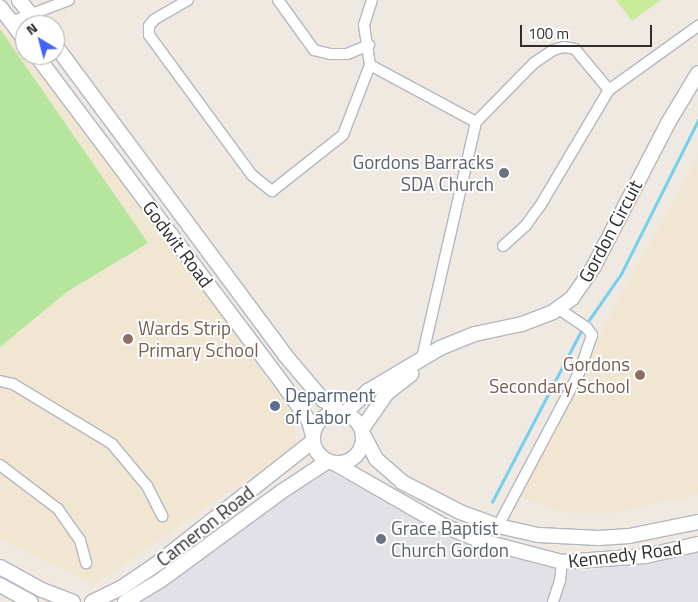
<!DOCTYPE html>
<style>
body{margin:0}
#map{position:relative;width:698px;height:602px;overflow:hidden;background:#efe9e1;font-family:"Titillium Web",sans-serif}
div>[style]{position:absolute}
[style*='--x']{left:calc(var(--x)*1px);top:calc(var(--y)*1px);width:calc(var(--w)*1px);rotate:calc(var(--a)*1deg)}
.industrial>*{inset:0;background:#e3e1e8}
.education>*{inset:0;background:#f0e6d1}
.green>*{inset:0;background:#b6e59e}
.pitch>*{inset:0;background:#c9ec9a}
.stream>*{height:2.5px;margin:-1.25px;padding:0 1.25px;transform-origin:1.25px;border-radius:1.25px;background:#75cff0}
.roads{filter:drop-shadow(1px 0 #b4b7c1) drop-shadow(-1px 0 #b4b7c1) drop-shadow(0 1px #b4b7c1) drop-shadow(0 -1px #b4b7c1)}
.street>*{height:10px;margin:-5px;padding:0 5px;transform-origin:5px;border-radius:5px;background:#fff}
.secondary>*{height:14px;margin:-7px;padding:0 7px;transform-origin:7px;border-radius:7px;background:#fff}
.secondary>.ring{margin:-7px;padding:0;box-sizing:content-box;background:none;border:14px solid #fff;border-radius:50%}
.dots>*{width:14px;height:14px;translate:-50% -50%;box-sizing:border-box;border:2px solid #fff;border-radius:50%}
span{translate:-50% -50%;white-space:nowrap;text-align:center;line-height:1.15;-webkit-text-stroke:4px #fff;paint-order:stroke}
.worship-label{font-size:19px;color:#5b616d}
.right{translate:-100% -50%;text-align:right}
.left{translate:0 -50%;text-align:left}
.street-label{font-size:19px;color:#2e2e2e}
.education-label{font-size:19px;color:#785e54}
.service-label{font-size:19px;color:#4e5e75}
.north{position:absolute;left:15px;top:15px;width:50px;height:50px;box-sizing:border-box;background:#fff;border:1px solid #ababab;border-radius:50%;rotate:323deg;font-size:14px;font-weight:700;line-height:20px;text-align:center;color:#2e2e2e}
.north::after{content:'';display:block;margin:auto;width:18px;height:22px;background:#4264fb;clip-path:polygon(50% 0,100% 100%,50% 72%,0 100%)}
.scale{position:absolute;left:520px;top:25px;width:132px;height:22px;box-sizing:border-box;border:2px solid #2e2e2e;border-top:0;padding-left:6px;font-size:15px;line-height:18px;white-space:nowrap;color:#2e2e2e;-webkit-text-stroke:4px #fff;paint-order:stroke}
</style>
<div id="map">
<div class="industrial">
<div style="clip-path:polygon(322px 467px,434px 529px,504px 554px,584px 571px,698px 551px,698px 602px,142px 602px)"></div>
</div>
<div class="education">
<div style="clip-path:polygon(0 20px,25px 50px,25px 55px,29px 55px,70px 105px,291px 412px,297px 444px,94px 585px,0 539px)"></div>
<div style="clip-path:polygon(698px 158px,698px 494px,615px 513px,566px 513px,518px 497px,616px 304px)"></div>
</div>
<div class="green">
<div style="clip-path:polygon(0 29px,148px 243px,68px 291px,0 347px)"></div>
</div>
<div class="pitch">
<div style="clip-path:polygon(616px 0,661px 0,632px 21px)"></div>
</div>
<div class="stream">
<div style="--x:589;--y:320;--w:56;--a:-55.2"></div>
<div style="--x:621;--y:274;--w:172;--a:-63.4"></div>
<div style="--x:492;--y:502;--w:193;--a:-62.5"></div>
</div>
<div class="roads">
<div class="street">
<div style="--x:188;--y:0;--w:39;--a:150"></div>
<div style="--x:154;--y:20;--w:8;--a:130"></div>
<div style="--x:149;--y:26;--w:9;--a:90"></div>
<div style="--x:149;--y:35;--w:174;--a:53.7"></div>
<div style="--x:252;--y:175;--w:26;--a:39"></div>
<div style="--x:272;--y:191;--w:90;--a:-38.3"></div>
<div style="--x:343;--y:135;--w:75;--a:-68.9"></div>
<div style="--x:278;--y:0;--w:62;--a:54.2"></div>
<div style="--x:314;--y:50;--w:16;--a:14"></div>
<div style="--x:330;--y:54;--w:17;--a:0"></div>
<div style="--x:347;--y:54;--w:24;--a:-22"></div>
<div style="--x:372;--y:0;--w:26;--a:108"></div>
<div style="--x:364;--y:25;--w:40;--a:81.5"></div>
<div style="--x:370;--y:65;--w:120;--a:28.3"></div>
<div style="--x:11;--y:22;--w:62;--a:-20.8"></div>
<div style="--x:503;--y:246;--w:31;--a:-42"></div>
<div style="--x:526;--y:225;--w:24;--a:-54"></div>
<div style="--x:540;--y:206;--w:135;--a:-59.3"></div>
<div style="--x:609;--y:90;--w:110;--a:-35.7"></div>
<div style="--x:422;--y:358;--w:242;--a:-77.1"></div>
<div style="--x:476;--y:122;--w:83;--a:-45.5"></div>
<div style="--x:534;--y:63;--w:23;--a:-34"></div>
<div style="--x:553;--y:50;--w:11;--a:-15"></div>
<div style="--x:564;--y:47;--w:11;--a:10"></div>
<div style="--x:575;--y:49;--w:53;--a:50.3"></div>
<div style="--x:0;--y:381;--w:13;--a:13"></div>
<div style="--x:13;--y:384;--w:116;--a:31.2"></div>
<div style="--x:112;--y:444;--w:55;--a:50.2"></div>
<div style="--x:147;--y:486;--w:34;--a:63"></div>
<div style="--x:0;--y:465;--w:73;--a:37.2"></div>
<div style="--x:58;--y:509;--w:38;--a:55"></div>
<div style="--x:80;--y:540;--w:24;--a:75"></div>
<div style="--x:498;--y:526;--w:173;--a:-62.1"></div>
<div style="--x:579;--y:373;--w:40;--a:-71.1"></div>
<div style="--x:592;--y:335;--w:9;--a:-126"></div>
<div style="--x:587;--y:328;--w:34;--a:-146"></div>
<div style="--x:553;--y:602;--w:22;--a:-72"></div>
<div style="--x:560;--y:581;--w:19;--a:-84"></div>
</div>
<div class="secondary">
<div style="--x:19;--y:0;--w:32;--a:51"></div>
<div style="--x:0;--y:7;--w:41;--a:52.9"></div>
<div style="--x:55;--y:45;--w:386;--a:53.4"></div>
<div style="--x:285;--y:355;--w:59;--a:49.8"></div>
<div style="--x:323;--y:400;--w:13;--a:27"></div>
<div style="--x:335;--y:406;--w:8;--a:60"></div>
<div style="--x:36;--y:55;--w:415;--a:53.1"></div>
<div style="--x:285;--y:387;--w:42;--a:54.8"></div>
<div style="--x:309;--y:421;--w:16;--a:75"></div>
<div class="ring" style="left:313px;top:413px;width:36px;height:36px"></div>
<div style="--x:345;--y:413;--w:32;--a:-44"></div>
<div style="--x:368;--y:391;--w:84;--a:-30.8"></div>
<div style="--x:440;--y:348;--w:38;--a:-22"></div>
<div style="--x:475;--y:334;--w:48;--a:-12"></div>
<div style="--x:522;--y:324;--w:33;--a:-21"></div>
<div style="--x:553;--y:312;--w:24;--a:-36"></div>
<div style="--x:572;--y:298;--w:39;--a:-55"></div>
<div style="--x:594;--y:266;--w:161;--a:-62.6"></div>
<div style="--x:668;--y:123;--w:58;--a:-59"></div>
<div style="--x:362;--y:429;--w:44;--a:-55.2"></div>
<div style="--x:387;--y:393;--w:31;--a:-38"></div>
<div style="--x:364;--y:436;--w:26;--a:62"></div>
<div style="--x:376;--y:459;--w:35;--a:41"></div>
<div style="--x:402;--y:482;--w:65;--a:27.3"></div>
<div style="--x:460;--y:512;--w:40;--a:20.2"></div>
<div style="--x:498;--y:526;--w:41;--a:12.7"></div>
<div style="--x:538;--y:535;--w:61;--a:2.8"></div>
<div style="--x:599;--y:538;--w:30;--a:-4"></div>
<div style="--x:629;--y:536;--w:70;--a:-11.5"></div>
<div style="--x:334;--y:463;--w:127;--a:29.8"></div>
<div style="--x:444;--y:526;--w:37;--a:22"></div>
<div style="--x:478;--y:540;--w:87;--a:14.7"></div>
<div style="--x:562;--y:562;--w:84;--a:-4.1"></div>
<div style="--x:646;--y:556;--w:53;--a:-13"></div>
<div style="--x:0;--y:567;--w:48;--a:28.7"></div>
<div style="--x:42;--y:590;--w:33;--a:21"></div>
<div style="--x:0;--y:585;--w:35;--a:29"></div>
<div style="--x:92;--y:602;--w:32;--a:-26"></div>
<div style="--x:121;--y:588;--w:45;--a:-34"></div>
<div style="--x:158;--y:563;--w:196;--a:-38.2"></div>
<div style="--x:125;--y:602;--w:42;--a:-31.4"></div>
<div style="--x:161;--y:580;--w:149;--a:-36.3"></div>
<div style="--x:281;--y:492;--w:56;--a:-33.4"></div>
</div>
</div>
<div class="dots">
<div style="left:504px;top:173px;background:#6b7280"></div>
<div style="left:128px;top:339px;background:#8d6e63"></div>
<div style="left:640px;top:375px;background:#8d6e63"></div>
<div style="left:275px;top:406px;background:#5c6f8a"></div>
<div style="left:381px;top:539px;background:#6b7280"></div>
</div>
<div class="worship-label">
<span class="right" style="left:494px;top:173px">Gordons Barracks<br>SDA Church</span>
<span class="left" style="left:391px;top:539px">Grace Baptist<br>Church Gordon</span>
</div>
<div class="street-label">
<span style="left:610px;top:231px;rotate:-62deg">Gordon Circuit</span>
<span style="left:178px;top:244px;rotate:53deg">Godwit Road</span>
<span style="left:205px;top:526px;rotate:-38deg">Cameron Road</span>
<span style="left:625px;top:554px;rotate:-7deg">Kennedy Road</span>
</div>
<div class="education-label">
<span class="left" style="left:138px;top:339px">Wards Strip<br>Primary School</span>
<span class="right" style="left:630px;top:375px">Gordons<br>Secondary School</span>
</div>
<div class="service-label">
<span class="left" style="left:285px;top:406px">Deparment<br>of Labor</span>
</div>
<div class="north">N</div>
<div class="scale">100 m</div>
</div>
